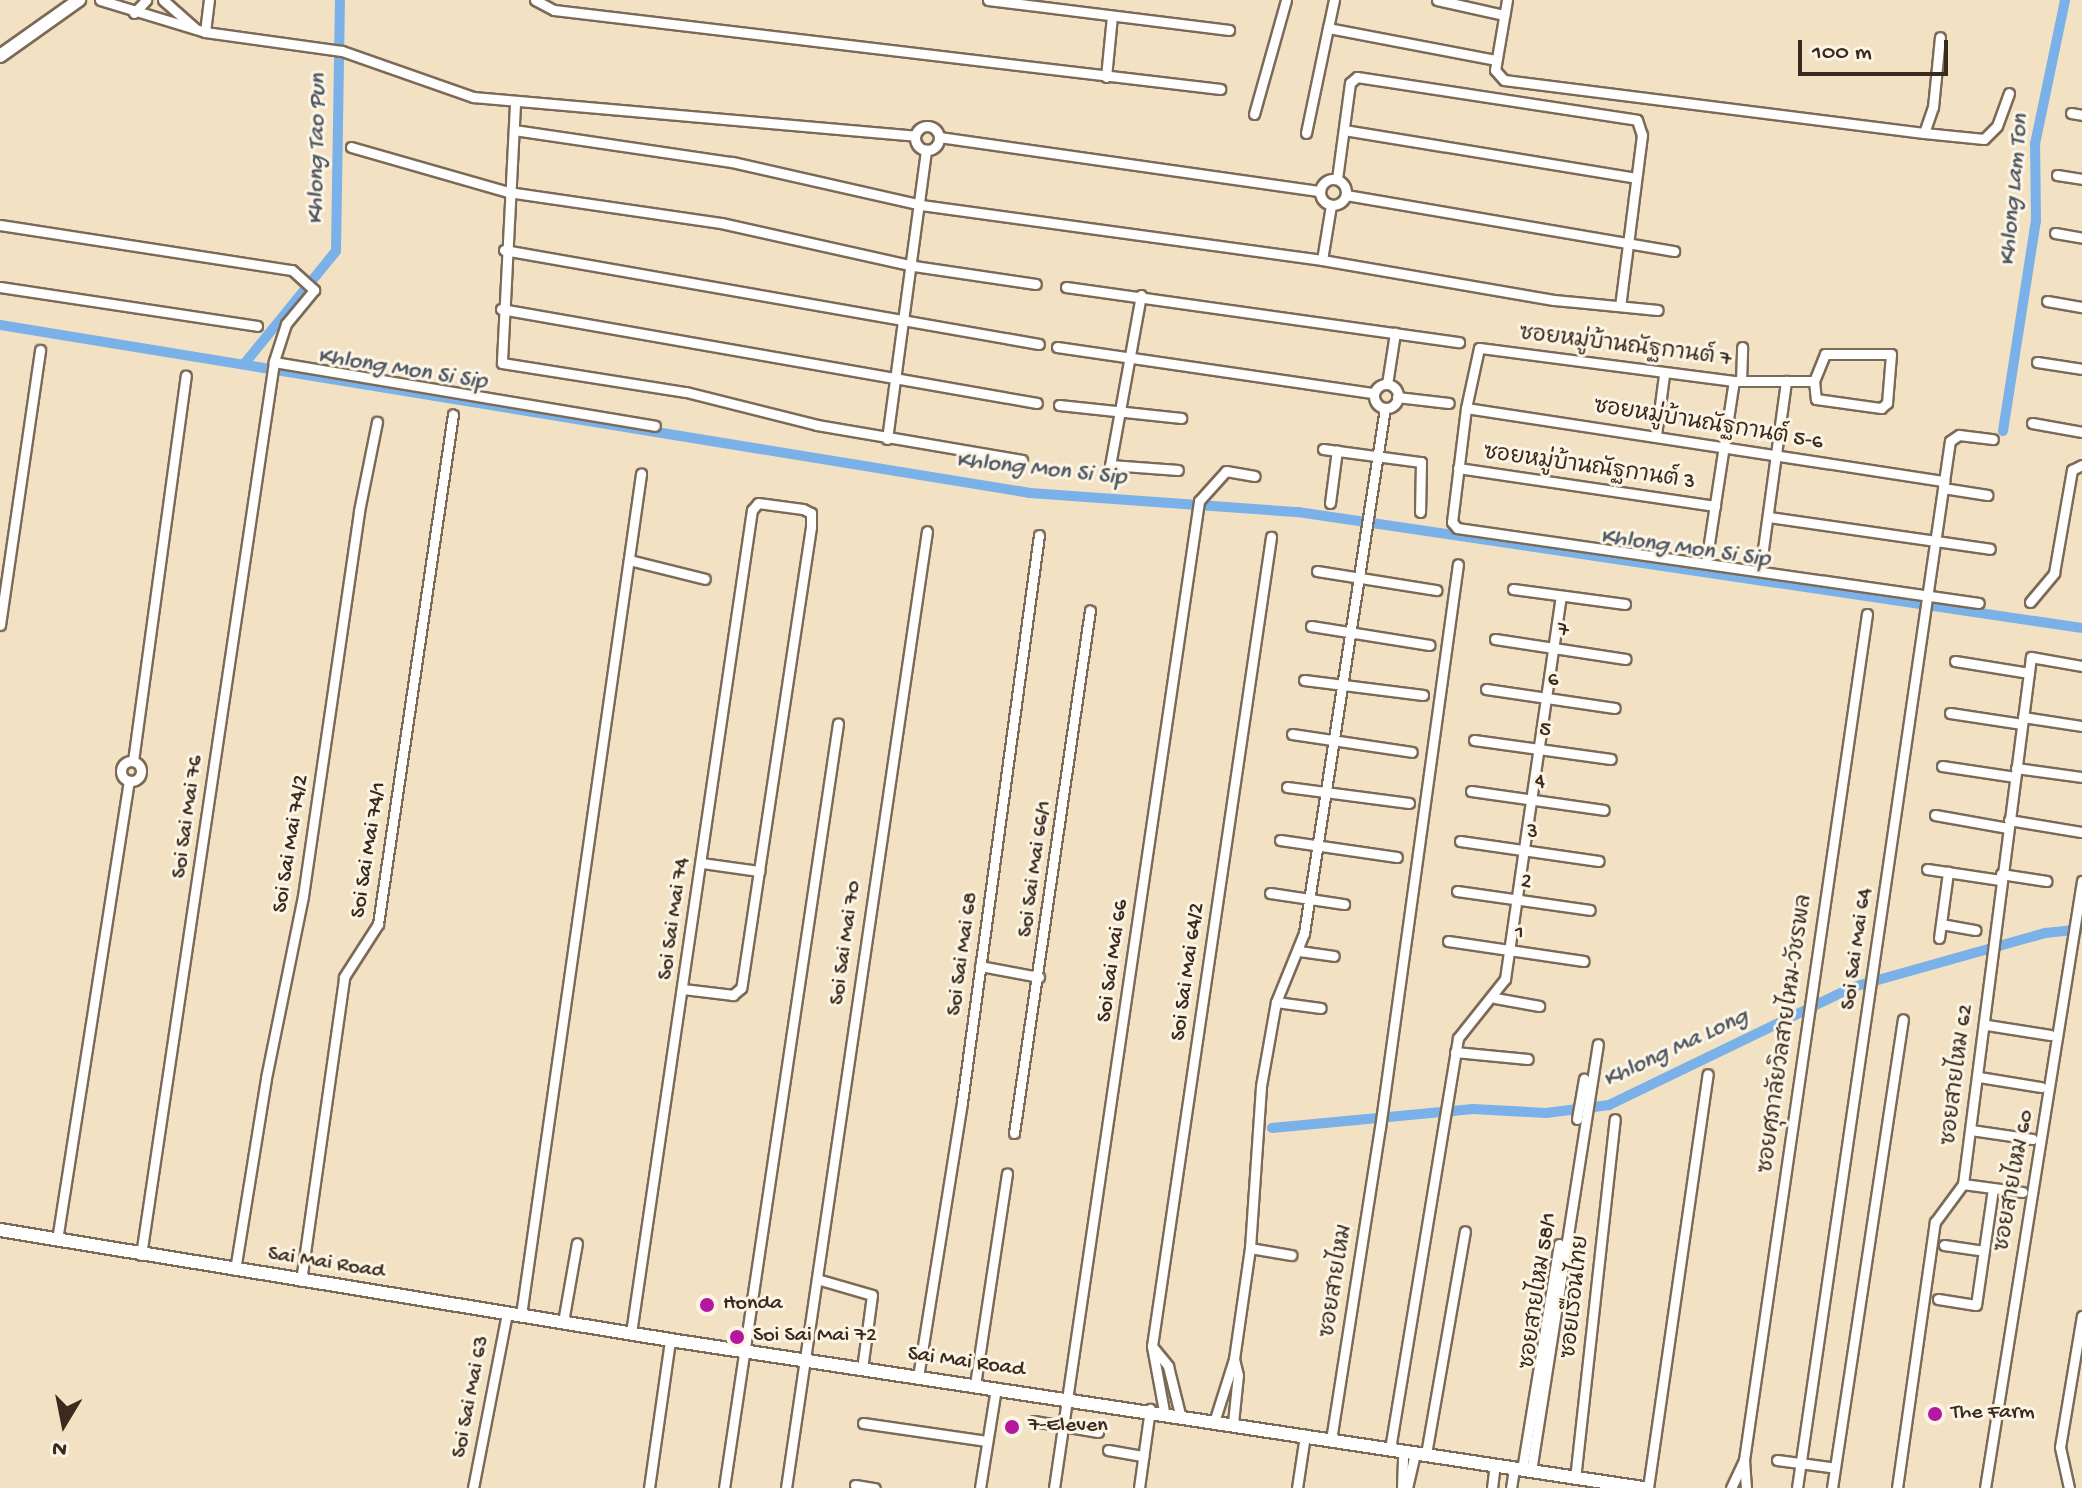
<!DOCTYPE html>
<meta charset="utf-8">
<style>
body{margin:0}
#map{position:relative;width:2082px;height:1488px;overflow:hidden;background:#f2e1c2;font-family:"Gochi Hand","Playpen Sans Thai",sans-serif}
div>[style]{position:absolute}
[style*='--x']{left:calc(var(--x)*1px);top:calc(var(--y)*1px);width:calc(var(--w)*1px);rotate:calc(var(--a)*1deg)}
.canal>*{height:10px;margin:-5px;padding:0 5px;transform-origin:5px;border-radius:5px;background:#7ab1e9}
.roads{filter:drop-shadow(2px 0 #7b6a57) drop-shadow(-2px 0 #7b6a57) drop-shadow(0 2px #7b6a57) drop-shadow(0 -2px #7b6a57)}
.minor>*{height:9px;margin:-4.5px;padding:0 4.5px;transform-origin:4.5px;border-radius:4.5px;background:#fff}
.minor>.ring{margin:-4.5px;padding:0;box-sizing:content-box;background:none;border:9px solid #fff;border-radius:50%}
.secondary>*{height:12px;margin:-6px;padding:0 6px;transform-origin:6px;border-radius:6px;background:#fff}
.dots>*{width:22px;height:22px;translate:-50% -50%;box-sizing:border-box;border:4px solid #fcf5e5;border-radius:50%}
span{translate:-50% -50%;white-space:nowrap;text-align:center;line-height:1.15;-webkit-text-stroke:6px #fcf5e5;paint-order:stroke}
.street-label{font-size:22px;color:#3b2a1e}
.poi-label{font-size:22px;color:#3b2a1e}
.left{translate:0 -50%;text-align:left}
.water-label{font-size:24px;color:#515965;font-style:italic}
.north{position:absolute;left:24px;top:1384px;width:80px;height:80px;-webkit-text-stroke:6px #fcf5e5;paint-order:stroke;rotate:190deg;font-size:22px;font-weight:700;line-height:32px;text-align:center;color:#3b2a1e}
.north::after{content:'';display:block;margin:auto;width:28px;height:36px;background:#3b2a1e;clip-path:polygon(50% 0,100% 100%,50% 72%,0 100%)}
.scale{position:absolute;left:1798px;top:40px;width:150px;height:36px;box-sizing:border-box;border:4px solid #3b2a1e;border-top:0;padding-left:10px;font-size:24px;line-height:28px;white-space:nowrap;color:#3b2a1e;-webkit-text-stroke:6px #fcf5e5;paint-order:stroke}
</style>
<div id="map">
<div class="canal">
<div style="--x:0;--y:325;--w:1044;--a:9.26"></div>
<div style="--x:1030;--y:493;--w:269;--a:4.1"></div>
<div style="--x:1298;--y:512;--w:793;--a:8.42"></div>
<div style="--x:245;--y:363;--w:144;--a:-50.9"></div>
<div style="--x:336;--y:251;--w:251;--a:-89.1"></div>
<div style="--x:2003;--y:431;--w:213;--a:-81.1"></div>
<div style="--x:2036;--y:221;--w:77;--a:-90.7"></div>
<div style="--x:2035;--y:144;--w:147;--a:-78.2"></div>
<div style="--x:1272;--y:1128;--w:202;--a:-5.4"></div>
<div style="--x:1473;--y:1109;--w:73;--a:3.1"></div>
<div style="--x:1546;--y:1113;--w:64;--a:-7.2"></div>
<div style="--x:1609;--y:1105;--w:271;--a:-25.8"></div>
<div style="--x:1853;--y:987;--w:199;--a:-15.7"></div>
<div style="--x:2045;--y:933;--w:37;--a:-6"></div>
</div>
<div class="roads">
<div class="minor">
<div style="--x:100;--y:0;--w:110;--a:16.9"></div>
<div style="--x:205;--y:32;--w:138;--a:7.9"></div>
<div style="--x:342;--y:51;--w:139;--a:19.3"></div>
<div style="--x:473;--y:97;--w:444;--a:5"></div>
<div style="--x:163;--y:0;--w:44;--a:41.3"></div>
<div style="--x:535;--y:0;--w:21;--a:28"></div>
<div style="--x:554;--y:10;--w:671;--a:6.76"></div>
<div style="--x:988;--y:0;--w:243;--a:7.1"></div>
<div style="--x:1437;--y:0;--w:69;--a:12.6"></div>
<div style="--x:1507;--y:0;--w:71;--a:99.7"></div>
<div style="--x:1495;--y:70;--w:13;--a:48"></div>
<div style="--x:1504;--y:80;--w:423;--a:7.2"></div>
<div style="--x:1924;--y:133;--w:28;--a:-71"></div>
<div style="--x:1933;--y:107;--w:70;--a:-84.3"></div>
<div style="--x:134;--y:13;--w:18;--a:-47"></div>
<div style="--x:1328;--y:28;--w:29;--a:-78"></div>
<div style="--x:205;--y:32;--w:32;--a:-83"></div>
<div style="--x:1106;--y:77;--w:61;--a:-84.4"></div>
<div style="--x:515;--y:104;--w:259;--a:92.9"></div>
<div style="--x:502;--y:363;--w:186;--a:9"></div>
<div style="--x:686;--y:392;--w:135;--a:14.1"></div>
<div style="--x:817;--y:425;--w:208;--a:9.7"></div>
<div style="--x:2071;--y:113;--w:11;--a:10"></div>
<div style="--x:1254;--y:114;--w:118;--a:-74.3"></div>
<div class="ring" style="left:915px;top:126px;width:15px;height:15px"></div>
<div style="--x:514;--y:130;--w:220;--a:8.4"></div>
<div style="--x:732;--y:162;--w:194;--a:12.8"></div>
<div style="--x:921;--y:205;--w:405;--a:7.8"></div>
<div style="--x:1322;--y:260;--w:235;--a:9.8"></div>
<div style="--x:1554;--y:300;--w:104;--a:5.5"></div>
<div style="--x:1344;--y:130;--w:296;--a:9.3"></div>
<div style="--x:1306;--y:133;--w:107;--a:-78.2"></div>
<div style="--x:1328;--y:28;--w:171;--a:10.8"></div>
<div style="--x:1924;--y:133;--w:60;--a:5.7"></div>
<div style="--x:1984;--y:139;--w:18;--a:-45"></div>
<div style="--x:1997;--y:126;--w:35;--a:-70"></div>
<div style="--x:939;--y:137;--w:385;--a:8.1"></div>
<div style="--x:351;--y:147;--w:163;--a:16"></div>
<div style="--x:508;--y:192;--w:215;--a:8.3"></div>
<div style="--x:721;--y:223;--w:198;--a:12.6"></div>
<div style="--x:914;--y:266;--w:123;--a:8.4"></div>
<div style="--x:2057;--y:175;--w:25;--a:9"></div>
<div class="ring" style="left:1320px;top:179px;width:17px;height:17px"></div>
<div style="--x:1337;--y:179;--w:97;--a:-82.3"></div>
<div style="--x:1350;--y:83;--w:9;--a:-41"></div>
<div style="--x:1357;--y:77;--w:283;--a:8.7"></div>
<div style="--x:1637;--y:120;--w:16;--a:72"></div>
<div style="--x:1642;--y:135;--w:172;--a:97.3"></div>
<div style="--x:1346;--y:195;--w:333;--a:9.7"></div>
<div style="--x:0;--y:225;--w:295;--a:8.8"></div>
<div style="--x:292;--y:270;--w:30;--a:42"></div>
<div style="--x:314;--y:290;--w:44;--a:129.5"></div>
<div style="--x:286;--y:324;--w:40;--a:108"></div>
<div style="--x:2055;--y:233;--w:27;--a:10"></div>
<div style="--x:504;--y:250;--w:543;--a:9.97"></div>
<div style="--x:1322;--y:260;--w:56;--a:-80.7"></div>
<div style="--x:0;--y:287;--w:260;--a:8.6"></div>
<div style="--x:1066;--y:287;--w:397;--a:8"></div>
<div style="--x:1141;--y:295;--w:173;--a:100.3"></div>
<div style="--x:1110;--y:465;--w:68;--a:4.2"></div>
<div style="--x:2047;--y:301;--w:36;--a:10"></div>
<div style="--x:501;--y:309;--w:544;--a:9.95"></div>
<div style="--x:1057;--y:347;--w:320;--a:8.3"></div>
<div style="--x:2037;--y:362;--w:46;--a:8.8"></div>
<div style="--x:1741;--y:381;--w:34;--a:-88"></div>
<div style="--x:1814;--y:381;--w:18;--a:84"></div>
<div style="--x:1816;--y:399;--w:66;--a:7.9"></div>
<div style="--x:1881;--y:408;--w:8;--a:-40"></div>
<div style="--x:1887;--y:403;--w:49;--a:-85.3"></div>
<div style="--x:1891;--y:354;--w:66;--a:180"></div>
<div style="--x:1825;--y:354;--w:29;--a:112"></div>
<div style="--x:1814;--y:381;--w:80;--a:180"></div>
<div style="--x:1734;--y:381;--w:257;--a:-172.6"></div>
<div style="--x:1479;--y:348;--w:61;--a:102.2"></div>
<div style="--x:1466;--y:408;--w:115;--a:97"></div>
<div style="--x:1452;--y:522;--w:8;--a:50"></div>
<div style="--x:1457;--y:528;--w:527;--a:8.18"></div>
<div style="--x:1387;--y:384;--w:52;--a:-81.1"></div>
<div class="ring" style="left:1374px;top:384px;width:15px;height:15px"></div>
<div style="--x:1397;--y:397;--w:52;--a:6.6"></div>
<div style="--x:1059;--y:405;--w:123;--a:6.1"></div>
<div style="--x:1466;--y:408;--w:484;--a:8.7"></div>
<div style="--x:2032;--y:423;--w:51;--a:10.2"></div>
<div style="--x:1656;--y:435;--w:61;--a:-82.4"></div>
<div style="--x:887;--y:439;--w:292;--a:-82.3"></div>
<div style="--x:1323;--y:449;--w:99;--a:7.6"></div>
<div style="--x:1421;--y:462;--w:50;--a:91.1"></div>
<div style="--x:1458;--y:468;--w:260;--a:8.4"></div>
<div style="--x:1943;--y:488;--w:45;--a:9"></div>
<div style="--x:1330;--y:503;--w:53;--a:-82.5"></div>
<div style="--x:1769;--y:517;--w:223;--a:8.2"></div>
<div style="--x:629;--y:560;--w:78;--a:14"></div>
<div style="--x:1706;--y:563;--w:184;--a:-81.3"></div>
<div style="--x:1317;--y:571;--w:121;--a:9.1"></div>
<div style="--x:1760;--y:571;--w:192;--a:-82.2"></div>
<div style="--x:1513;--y:589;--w:113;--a:7.6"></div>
<div style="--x:2030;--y:602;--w:38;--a:-50"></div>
<div style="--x:2054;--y:573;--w:105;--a:-80.1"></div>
<div style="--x:2072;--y:470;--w:11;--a:-27"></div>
<div style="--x:0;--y:625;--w:278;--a:-81.7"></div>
<div style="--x:1311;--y:626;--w:120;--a:9.1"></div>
<div style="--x:1495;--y:639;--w:132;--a:8.7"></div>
<div style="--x:1955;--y:661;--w:75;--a:9.2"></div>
<div style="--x:1304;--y:680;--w:120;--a:7.2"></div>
<div style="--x:1486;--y:689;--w:130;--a:8.4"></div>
<div style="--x:1950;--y:713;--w:73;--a:8.7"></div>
<div style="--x:2023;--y:717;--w:60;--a:8.7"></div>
<div style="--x:1292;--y:734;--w:121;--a:8.5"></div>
<div style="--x:1474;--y:740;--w:138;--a:7.9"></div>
<div class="ring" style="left:121px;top:761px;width:11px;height:11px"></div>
<div style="--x:133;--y:761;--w:389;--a:-82.2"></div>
<div style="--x:1942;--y:766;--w:74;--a:8.6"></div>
<div style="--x:2016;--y:768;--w:67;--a:7.8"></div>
<div style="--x:1287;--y:787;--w:123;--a:7.5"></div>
<div style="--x:1471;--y:791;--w:134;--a:8.1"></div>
<div style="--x:1935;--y:815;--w:74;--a:10.1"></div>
<div style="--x:2009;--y:820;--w:73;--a:9.5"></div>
<div style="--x:1280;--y:840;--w:118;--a:8.3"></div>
<div style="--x:1460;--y:841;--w:140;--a:8.2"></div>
<div style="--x:702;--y:863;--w:58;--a:8"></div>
<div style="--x:1927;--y:869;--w:74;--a:8.6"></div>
<div style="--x:2001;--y:874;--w:46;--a:8.8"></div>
<div style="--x:1457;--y:891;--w:134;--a:8.1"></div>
<div style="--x:1270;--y:893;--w:75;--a:8.5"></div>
<div style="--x:1941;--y:924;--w:35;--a:10"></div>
<div style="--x:1939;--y:938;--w:67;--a:-82.2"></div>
<div style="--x:1448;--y:941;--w:137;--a:8.4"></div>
<div style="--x:1299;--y:951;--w:35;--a:8"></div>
<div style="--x:980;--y:966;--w:60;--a:10.6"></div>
<div style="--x:1495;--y:998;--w:45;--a:10.3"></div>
<div style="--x:1276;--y:1002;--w:45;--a:7.6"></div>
<div style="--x:1987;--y:1025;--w:64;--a:9"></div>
<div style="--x:1455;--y:1052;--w:73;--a:5.5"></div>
<div style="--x:1979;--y:1077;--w:63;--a:9.2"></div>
<div style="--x:1577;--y:1119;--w:41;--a:-80.1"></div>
<div style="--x:1971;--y:1130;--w:62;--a:8.4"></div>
<div style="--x:1014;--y:1133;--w:528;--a:-81.73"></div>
<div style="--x:1963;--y:1184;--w:60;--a:7.7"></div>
<div style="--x:57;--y:1240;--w:465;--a:-81.1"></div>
<div style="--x:1944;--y:1245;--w:40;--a:8.5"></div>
<div style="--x:1250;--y:1248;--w:42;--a:9.7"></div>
<div style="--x:141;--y:1255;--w:903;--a:-81.53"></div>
<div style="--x:274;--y:362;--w:386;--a:9.5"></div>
<div style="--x:235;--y:1270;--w:194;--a:-80.8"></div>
<div style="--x:266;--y:1078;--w:186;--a:-78.5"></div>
<div style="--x:303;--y:896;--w:389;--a:-81.7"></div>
<div style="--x:359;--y:511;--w:91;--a:-78.6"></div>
<div style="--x:817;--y:1279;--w:57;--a:16.2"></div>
<div style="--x:872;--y:1295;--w:75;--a:97.7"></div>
<div style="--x:301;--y:1281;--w:307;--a:-81.9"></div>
<div style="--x:344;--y:977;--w:63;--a:-57.3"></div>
<div style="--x:378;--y:924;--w:515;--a:-81.63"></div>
<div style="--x:1938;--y:1299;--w:38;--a:9"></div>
<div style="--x:1976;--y:1305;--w:118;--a:-81.7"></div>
<div style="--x:521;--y:1315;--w:850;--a:-81.88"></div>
<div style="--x:563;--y:1322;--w:80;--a:-80"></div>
<div style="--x:631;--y:1333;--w:832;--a:-81.64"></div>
<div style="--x:752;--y:510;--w:9;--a:-49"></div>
<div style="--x:758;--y:503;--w:45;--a:7.6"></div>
<div style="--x:803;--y:509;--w:9;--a:27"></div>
<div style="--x:811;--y:513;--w:14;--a:90"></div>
<div style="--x:811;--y:527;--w:466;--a:98.6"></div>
<div style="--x:741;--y:988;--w:11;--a:139"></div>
<div style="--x:733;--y:995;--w:50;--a:-173.2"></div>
<div style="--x:1152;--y:1346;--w:26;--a:51"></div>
<div style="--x:1168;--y:1366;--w:49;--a:76"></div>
<div style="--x:918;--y:1377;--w:278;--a:-80.9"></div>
<div style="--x:962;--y:1102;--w:572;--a:-82.27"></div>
<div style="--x:975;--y:1385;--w:214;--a:-81.4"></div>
<div style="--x:1164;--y:1411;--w:66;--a:-100.5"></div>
<div style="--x:1152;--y:1346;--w:818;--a:-81.63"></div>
<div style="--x:1215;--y:1419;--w:63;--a:-72.4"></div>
<div style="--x:1234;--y:1359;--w:112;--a:-81.8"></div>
<div style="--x:1250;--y:1248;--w:162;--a:-86.1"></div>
<div style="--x:1261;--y:1086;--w:85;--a:-79.9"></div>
<div style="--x:1276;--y:1002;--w:74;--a:-67.9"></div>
<div style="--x:1304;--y:933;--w:531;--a:-81.23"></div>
<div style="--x:1034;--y:1421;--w:65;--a:9.8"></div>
<div style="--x:863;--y:1423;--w:125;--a:8.3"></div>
<div style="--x:1233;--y:1423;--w:48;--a:-84.1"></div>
<div style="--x:1238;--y:1375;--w:16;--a:-104"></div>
<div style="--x:1331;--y:1440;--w:316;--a:-81.1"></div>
<div style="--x:1380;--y:1128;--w:569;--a:-82.13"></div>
<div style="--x:1390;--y:1449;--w:417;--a:-80.6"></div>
<div style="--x:1458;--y:1038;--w:75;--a:-51.5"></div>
<div style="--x:1505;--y:979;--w:387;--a:-81.7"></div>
<div style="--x:1108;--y:1450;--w:36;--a:10"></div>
<div style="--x:1426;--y:1454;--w:226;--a:-80.1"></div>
<div style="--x:1744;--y:1460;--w:28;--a:86"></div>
<div style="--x:1777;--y:1460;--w:53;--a:7.5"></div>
<div style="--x:1522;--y:1470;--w:229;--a:-80.7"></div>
<div style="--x:1531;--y:1471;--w:432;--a:-81.1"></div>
<div style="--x:1575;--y:1479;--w:362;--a:-83.7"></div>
<div style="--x:855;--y:1485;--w:20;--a:9"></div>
<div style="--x:473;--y:1488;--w:178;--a:-79"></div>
<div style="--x:649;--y:1488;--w:149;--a:-81.9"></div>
<div style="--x:724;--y:1488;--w:773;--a:-81.52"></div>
<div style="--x:786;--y:1488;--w:967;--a:-81.62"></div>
<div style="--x:980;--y:1488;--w:101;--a:-80.9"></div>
<div style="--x:1054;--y:1488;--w:998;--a:-81.64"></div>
<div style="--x:1199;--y:501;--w:40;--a:-48"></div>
<div style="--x:1226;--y:471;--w:29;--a:10"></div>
<div style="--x:1139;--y:1488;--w:80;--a:-82.1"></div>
<div style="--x:1297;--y:1488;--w:54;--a:-81.4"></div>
<div style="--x:1402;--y:1488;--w:37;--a:-88"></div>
<div style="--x:1407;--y:1488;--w:36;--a:-77"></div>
<div style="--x:1492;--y:1488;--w:23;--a:-83"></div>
<div style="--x:1511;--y:1488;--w:20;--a:-81"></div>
<div style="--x:1648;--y:1488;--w:418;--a:-81.8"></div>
<div style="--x:1731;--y:1488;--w:31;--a:-65"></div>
<div style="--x:1744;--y:1460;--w:855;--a:-81.73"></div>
<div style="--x:1797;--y:1488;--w:1058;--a:-81.69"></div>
<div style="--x:1950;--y:441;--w:11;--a:-34"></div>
<div style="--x:1959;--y:435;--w:34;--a:7"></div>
<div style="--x:1832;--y:1488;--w:474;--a:-81.4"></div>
<div style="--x:1897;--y:1488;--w:269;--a:-81.9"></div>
<div style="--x:1935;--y:1222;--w:47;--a:-53.6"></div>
<div style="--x:1963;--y:1184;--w:531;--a:-82.65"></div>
<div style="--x:2031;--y:657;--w:52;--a:10"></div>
<div style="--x:1985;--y:1488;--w:615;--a:-80.92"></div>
<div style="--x:2069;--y:1488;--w:42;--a:-102.4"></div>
<div style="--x:2060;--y:1447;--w:133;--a:-80.5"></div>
</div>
<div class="secondary">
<div style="--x:0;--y:56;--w:97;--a:-35.3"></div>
<div style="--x:0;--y:1230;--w:679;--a:9.32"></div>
<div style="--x:670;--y:1340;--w:984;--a:8.65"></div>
</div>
</div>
<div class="dots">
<div style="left:707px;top:1305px;background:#b5179e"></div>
<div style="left:737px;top:1337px;background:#b5179e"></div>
<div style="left:1935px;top:1414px;background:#b5179e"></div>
<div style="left:1012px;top:1427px;background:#b5179e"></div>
</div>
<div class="street-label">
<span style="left:1625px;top:348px;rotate:7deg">ซอยหมู่บ้านณัฐกานต์ 7</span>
<span style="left:1708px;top:426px;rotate:9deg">ซอยหมู่บ้านณัฐกานต์ 5-6</span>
<span style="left:1589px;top:469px;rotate:8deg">ซอยหมู่บ้านณัฐกานต์ 3</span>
<span style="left:1563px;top:631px;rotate:9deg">7</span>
<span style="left:1553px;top:681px;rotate:8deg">6</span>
<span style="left:1545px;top:731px;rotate:8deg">5</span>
<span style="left:1540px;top:783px;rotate:8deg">4</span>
<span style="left:189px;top:817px;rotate:-82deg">Soi Sai Mai 76</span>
<span style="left:1532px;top:833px;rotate:8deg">3</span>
<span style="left:292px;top:844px;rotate:-81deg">Soi Sai Mai 74/2</span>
<span style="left:370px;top:850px;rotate:-81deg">Soi Sai Mai 74/1</span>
<span style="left:1036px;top:869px;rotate:-82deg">Soi Sai Mai 66/1</span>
<span style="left:1526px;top:883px;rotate:8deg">2</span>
<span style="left:675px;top:919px;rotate:-82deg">Soi Sai Mai 74</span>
<span style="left:1519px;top:934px;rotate:8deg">1</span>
<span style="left:847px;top:943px;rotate:-82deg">Soi Sai Mai 70</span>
<span style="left:1858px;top:949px;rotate:-82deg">Soi Sai Mai 64</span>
<span style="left:964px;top:954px;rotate:-82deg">Soi Sai Mai 68</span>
<span style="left:1114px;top:961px;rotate:-82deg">Soi Sai Mai 66</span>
<span style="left:1189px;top:972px;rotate:-82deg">Soi Sai Mai 64/2</span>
<span style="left:1787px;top:1034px;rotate:-82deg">ซอยศุภาลัยวิลสายไหม-วัชรพล</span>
<span style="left:1959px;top:1075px;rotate:-83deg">ซอยสายไหม 62</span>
<span style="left:2016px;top:1181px;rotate:-80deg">ซอยสายไหม 60</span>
<span style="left:326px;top:1264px;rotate:9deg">Sai Mai Road</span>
<span style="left:1338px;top:1281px;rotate:-81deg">ซอยสายไหม</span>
<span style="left:1540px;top:1291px;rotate:-82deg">ซอยสายไหม 58/1</span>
<span style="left:1577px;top:1297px;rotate:-84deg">ซอยเรือนไทย</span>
<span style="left:966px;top:1363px;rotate:8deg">Sai Mai Road</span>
<span style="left:472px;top:1397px;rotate:-79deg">Soi Sai Mai 63</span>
</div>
<div class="poi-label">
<span class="left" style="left:723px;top:1305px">Honda</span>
<span class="left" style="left:753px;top:1337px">Soi Sai Mai 72</span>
<span class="left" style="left:1951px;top:1414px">The Farm</span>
<span class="left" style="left:1028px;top:1427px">7-Eleven</span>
</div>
<div class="water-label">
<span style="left:318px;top:149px;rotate:-89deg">Khlong Tao Pun</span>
<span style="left:2015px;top:190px;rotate:-85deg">Khlong Lam Ton</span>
<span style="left:402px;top:370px;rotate:9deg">Khlong Mon Si Sip</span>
<span style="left:1041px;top:470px;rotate:6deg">Khlong Mon Si Sip</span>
<span style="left:1685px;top:549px;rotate:8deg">Khlong Mon Si Sip</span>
<span style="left:1676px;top:1049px;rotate:-25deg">Khlong Ma Long</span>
</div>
<div class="north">N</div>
<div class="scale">100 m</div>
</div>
